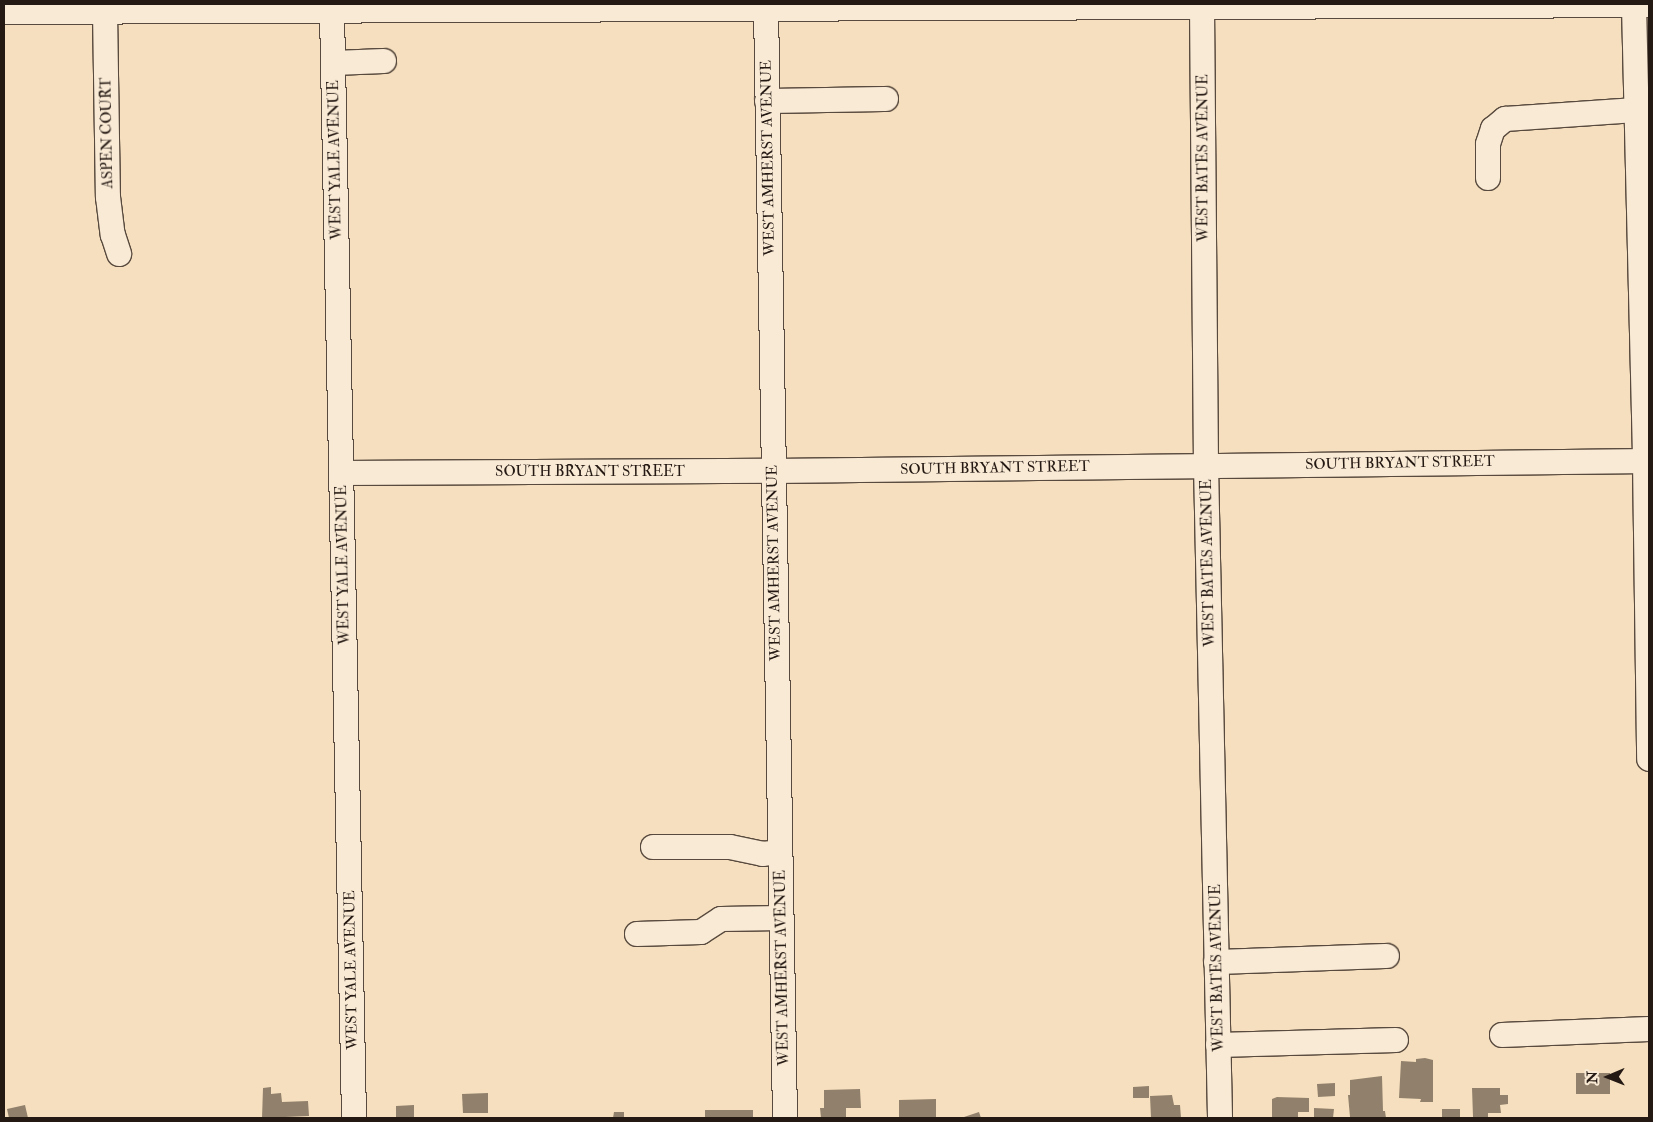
<!DOCTYPE html>
<style>
body{margin:0}
#map{position:relative;width:1653px;height:1122px;overflow:hidden;background:#f6dfbe;font-family:"IM FELL Double Pica",serif}
div>[style]{position:absolute}
[style*='--x']{left:calc(var(--x)*1px);top:calc(var(--y)*1px);width:calc(var(--w)*1px);rotate:calc(var(--a)*1deg)}
.building>*{inset:0;background:#91806c}
.roads{filter:drop-shadow(1px 0 #584a3e) drop-shadow(-1px 0 #584a3e) drop-shadow(0 1px #584a3e) drop-shadow(0 -1px #584a3e)}
.minor>*{height:24px;margin:-12px;padding:0 12px;transform-origin:12px;border-radius:12px;background:#f9ead5}
span{translate:-50% -50%;white-space:nowrap;text-align:center;line-height:1.15;-webkit-text-stroke:5px #f9ead5;paint-order:stroke}
.street-label{font-size:15px;color:#241913}
.frame{position:absolute;inset:0;border:5px solid #241913;pointer-events:none}
.north{position:absolute;left:1583px;top:1052px;width:50px;height:50px;-webkit-text-stroke:4px #f9ead5;paint-order:stroke;rotate:269deg;font-size:14px;font-weight:700;line-height:20px;text-align:center;color:#241913}
.north::after{content:'';display:block;margin:auto;width:18px;height:22px;background:#241913;clip-path:polygon(50% 0,100% 100%,50% 72%,0 100%)}
</style>
<div id="map">
<div class="building">
<div style="clip-path:polygon(1425px 1058px,1433px 1060px,1433px 1102px,1420px 1102px,1421px 1099px,1399px 1098px,1401px 1061px,1416px 1062px,1416px 1059px)"></div>
<div style="clip-path:polygon(1576px 1073px,1610px 1073px,1610px 1094px,1576px 1094px)"></div>
<div style="clip-path:polygon(1382px 1076px,1383px 1111px,1385px 1111px,1386px 1118px,1350px 1117px,1348px 1095px,1350px 1095px,1350px 1080px)"></div>
<div style="clip-path:polygon(1335px 1083px,1335px 1096px,1318px 1097px,1317px 1084px)"></div>
<div style="clip-path:polygon(1149px 1086px,1149px 1098px,1133px 1098px,1133px 1087px)"></div>
<div style="clip-path:polygon(271px 1087px,271px 1094px,281px 1093px,282px 1102px,308px 1101px,309px 1116px,262px 1118px,263px 1088px)"></div>
<div style="clip-path:polygon(1472px 1088px,1500px 1088px,1500px 1095px,1508px 1095px,1508px 1104px,1500px 1105px,1501px 1113px,1488px 1113px,1488px 1117px,1473px 1117px)"></div>
<div style="clip-path:polygon(860px 1089px,861px 1108px,846px 1108px,846px 1118px,821px 1118px,820px 1108px,824px 1108px,824px 1090px)"></div>
<div style="clip-path:polygon(488px 1093px,488px 1113px,463px 1113px,462px 1094px)"></div>
<div style="clip-path:polygon(1172px 1095px,1174px 1105px,1180px 1105px,1181px 1118px,1151px 1118px,1150px 1096px)"></div>
<div style="clip-path:polygon(1277px 1097px,1309px 1098px,1309px 1112px,1298px 1112px,1298px 1118px,1272px 1118px,1272px 1099px)"></div>
<div style="clip-path:polygon(936px 1099px,936px 1118px,899px 1118px,899px 1100px)"></div>
<div style="clip-path:polygon(25px 1105px,28px 1118px,9px 1118px,7px 1109px)"></div>
<div style="clip-path:polygon(414px 1105px,414px 1118px,396px 1118px,396px 1106px)"></div>
<div style="clip-path:polygon(1314px 1108px,1334px 1109px,1333px 1118px,1314px 1118px)"></div>
<div style="clip-path:polygon(1442px 1109px,1460px 1109px,1460px 1118px,1442px 1118px)"></div>
<div style="clip-path:polygon(705px 1110px,753px 1110px,753px 1118px,705px 1118px)"></div>
<div style="clip-path:polygon(614px 1112px,624px 1112px,624px 1118px,613px 1118px)"></div>
<div style="clip-path:polygon(979px 1112px,981px 1118px,961px 1118px)"></div>
</div>
<div class="roads">
<div class="minor">
<div style="--x:1634;--y:6;--w:455;--a:88.6"></div>
<div style="--x:1645;--y:461;--w:298;--a:89.2"></div>
<div style="--x:1202;--y:7;--w:458;--a:89.5"></div>
<div style="--x:1206;--y:465;--w:653;--a:88.77"></div>
<div style="--x:766;--y:8;--w:1110;--a:89.02"></div>
<div style="--x:105;--y:11;--w:186;--a:89.1"></div>
<div style="--x:108;--y:197;--w:38;--a:83"></div>
<div style="--x:113;--y:235;--w:20;--a:72"></div>
<div style="--x:4;--y:12;--w:1645;--a:-0.24"></div>
<div style="--x:332;--y:12;--w:1106;--a:88.86"></div>
<div style="--x:334;--y:63;--w:50;--a:-2.3"></div>
<div style="--x:767;--y:101;--w:119;--a:-1"></div>
<div style="--x:1488;--y:178;--w:34;--a:-90"></div>
<div style="--x:1488;--y:144;--w:16;--a:-72"></div>
<div style="--x:1493;--y:129;--w:16;--a:-40"></div>
<div style="--x:1505;--y:119;--w:131;--a:-3.9"></div>
<div style="--x:341;--y:473;--w:431;--a:-0.3"></div>
<div style="--x:772;--y:471;--w:877;--a:-0.65"></div>
<div style="--x:653;--y:847;--w:77;--a:0"></div>
<div style="--x:730;--y:847;--w:33;--a:12"></div>
<div style="--x:762;--y:854;--w:18;--a:-6"></div>
<div style="--x:637;--y:934;--w:64;--a:-1.8"></div>
<div style="--x:701;--y:932;--w:24;--a:-33"></div>
<div style="--x:721;--y:919;--w:60;--a:-1"></div>
<div style="--x:1216;--y:962;--w:171;--a:-2"></div>
<div style="--x:1502;--y:1035;--w:147;--a:-2.3"></div>
<div style="--x:1218;--y:1045;--w:178;--a:-1.6"></div>
</div>
</div>
<div class="street-label">
<span style="left:107px;top:133px;rotate:-91deg">ASPEN COURT</span>
<span style="left:768px;top:158px;rotate:-91deg">WEST AMHERST AVENUE</span>
<span style="left:1203px;top:158px;rotate:-90deg">WEST BATES AVENUE</span>
<span style="left:335px;top:160px;rotate:-91deg">WEST YALE AVENUE</span>
<span style="left:1400px;top:463px;rotate:-1deg">SOUTH BRYANT STREET</span>
<span style="left:995px;top:468px;rotate:-1deg">SOUTH BRYANT STREET</span>
<span style="left:590px;top:472px">SOUTH BRYANT STREET</span>
<span style="left:774px;top:563px;rotate:-91deg">WEST AMHERST AVENUE</span>
<span style="left:1208px;top:563px;rotate:-91deg">WEST BATES AVENUE</span>
<span style="left:343px;top:565px;rotate:-91deg">WEST YALE AVENUE</span>
<span style="left:782px;top:968px;rotate:-91deg">WEST AMHERST AVENUE</span>
<span style="left:1217px;top:968px;rotate:-91deg">WEST BATES AVENUE</span>
<span style="left:351px;top:970px;rotate:-91deg">WEST YALE AVENUE</span>
</div>
<div class="frame"></div>
<div class="north">N</div>
</div>
